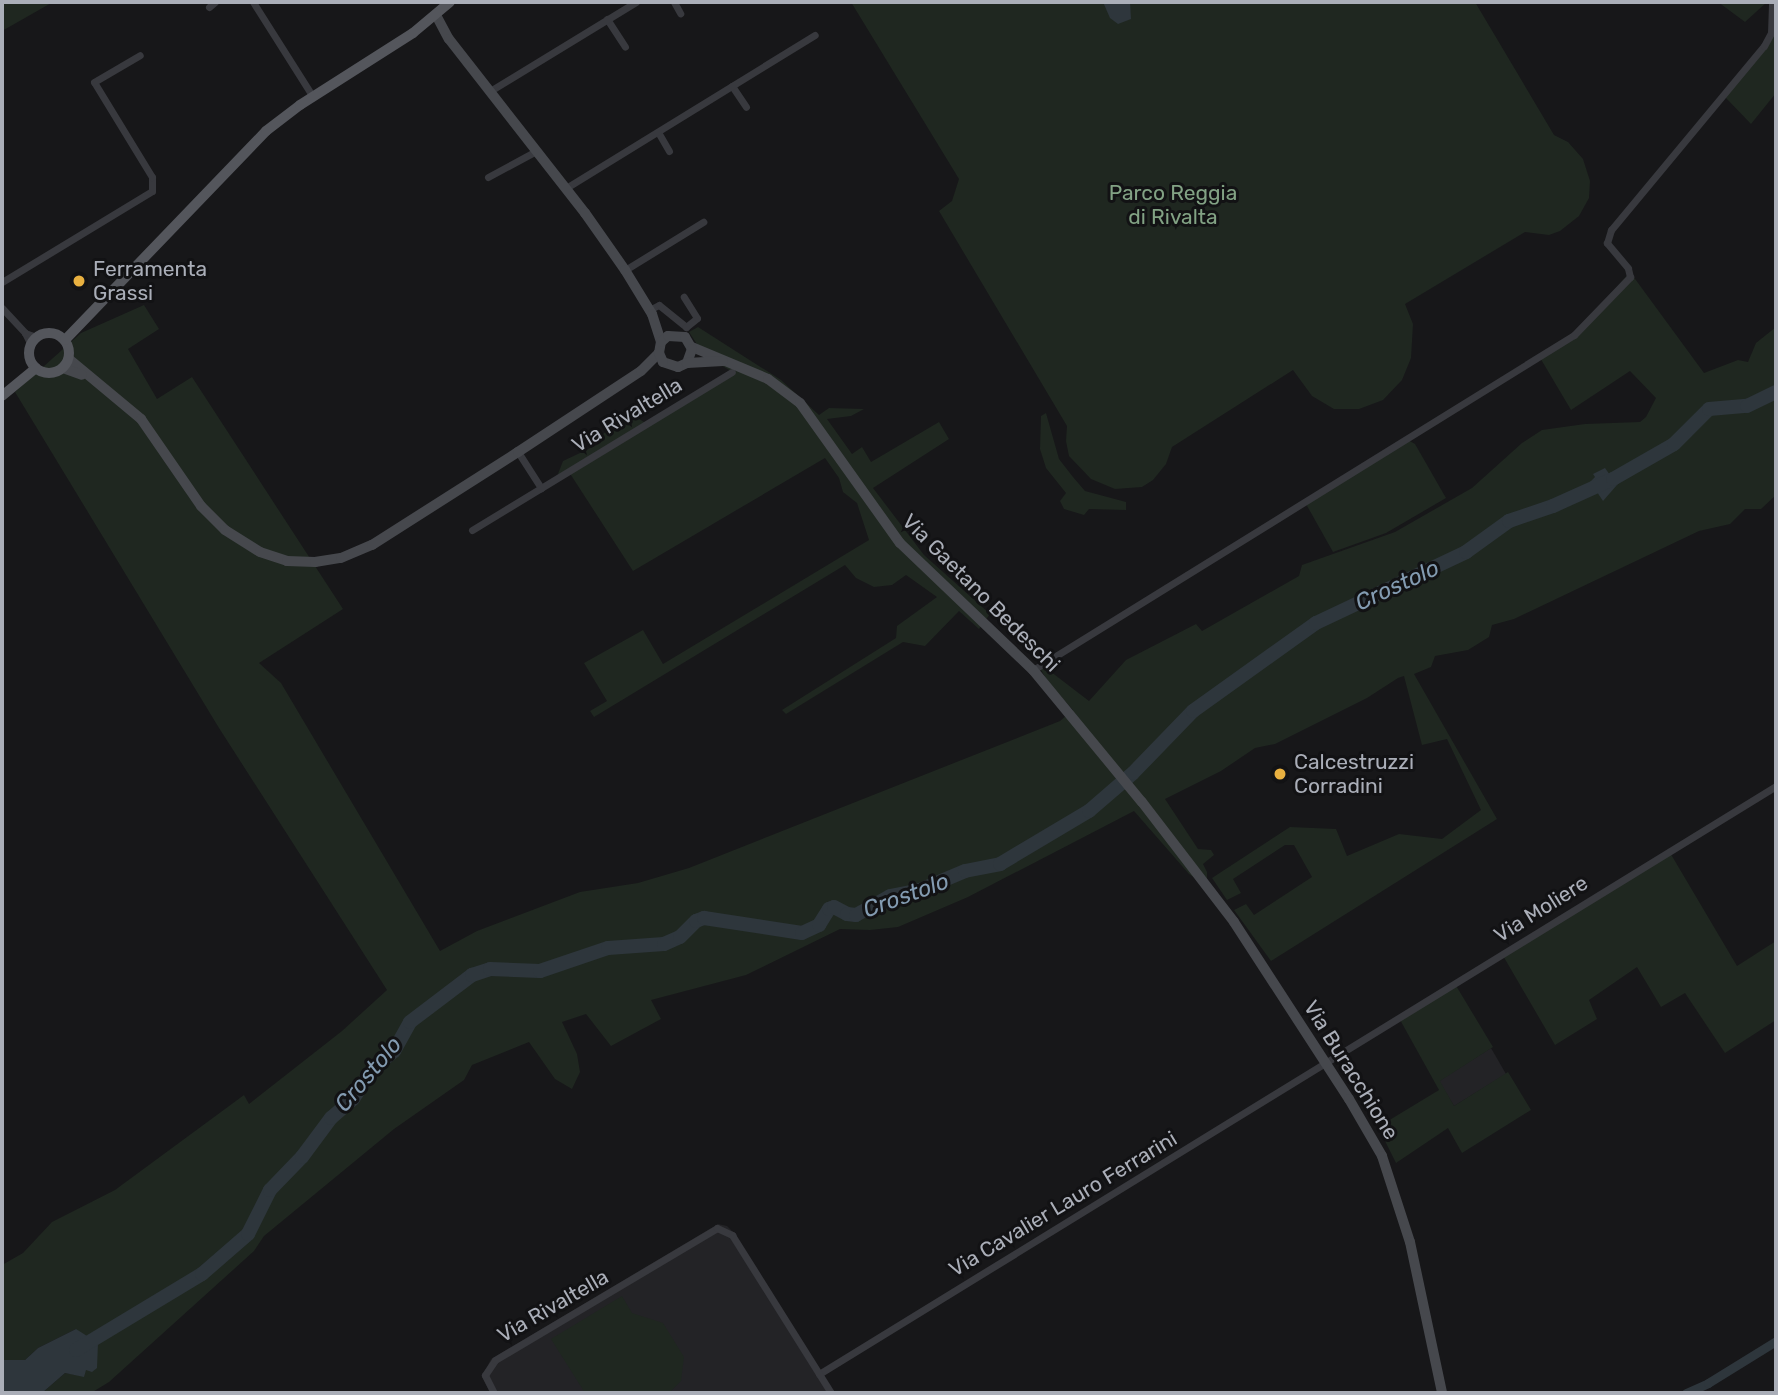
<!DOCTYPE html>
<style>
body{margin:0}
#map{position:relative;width:1778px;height:1395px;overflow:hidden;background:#171719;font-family:Rubik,sans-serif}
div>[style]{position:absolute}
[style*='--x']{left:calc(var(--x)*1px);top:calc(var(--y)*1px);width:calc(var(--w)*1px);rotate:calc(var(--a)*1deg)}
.built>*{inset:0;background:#232326}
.green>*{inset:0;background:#1f2720}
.water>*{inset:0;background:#2e363c}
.canal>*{height:9px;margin:-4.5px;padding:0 4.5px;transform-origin:4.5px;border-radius:4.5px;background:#2e363c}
.river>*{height:14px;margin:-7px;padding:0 7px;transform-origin:7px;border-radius:7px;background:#2e363c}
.street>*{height:7px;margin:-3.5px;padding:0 3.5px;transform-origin:3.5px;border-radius:3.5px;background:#38393e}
.secondary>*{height:10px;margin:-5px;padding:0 5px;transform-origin:5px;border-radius:5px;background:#46484d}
.primary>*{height:10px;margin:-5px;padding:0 5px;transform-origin:5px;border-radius:5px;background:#54565c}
.primary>.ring{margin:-5px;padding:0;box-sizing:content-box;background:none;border:10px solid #54565c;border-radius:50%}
.dots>*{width:19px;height:19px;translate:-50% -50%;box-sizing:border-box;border:4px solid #121214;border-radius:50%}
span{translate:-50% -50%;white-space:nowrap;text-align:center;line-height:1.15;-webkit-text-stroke:6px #121214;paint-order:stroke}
.park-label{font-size:21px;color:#82a284}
.poi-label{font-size:21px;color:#aaaeb8}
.left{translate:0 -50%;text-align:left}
.street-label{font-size:21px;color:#aaaeb8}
.water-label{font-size:23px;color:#839bb1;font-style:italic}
.frame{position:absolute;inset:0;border:4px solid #aaaeb8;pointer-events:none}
</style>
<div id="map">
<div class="built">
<div style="clip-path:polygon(1491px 1048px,1506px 1074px,1454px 1106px,1439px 1081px)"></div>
<div style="clip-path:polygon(718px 1224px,727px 1226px,733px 1232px,833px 1393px,490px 1393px,482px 1377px,491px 1359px)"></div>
</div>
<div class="green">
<div style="clip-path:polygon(2px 2px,53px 2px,2px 31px)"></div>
<div style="clip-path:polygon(851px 2px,1475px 2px,1554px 135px,1568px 142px,1583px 159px,1590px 181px,1589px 198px,1579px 216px,1560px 231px,1549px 235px,1525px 232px,1405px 304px,1413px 324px,1411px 358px,1402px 380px,1383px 400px,1359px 409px,1334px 409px,1312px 396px,1293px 370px,1172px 447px,1166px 464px,1153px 480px,1142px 487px,1115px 489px,1091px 479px,1069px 456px,1066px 441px,1067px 426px,939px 211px,952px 201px,959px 179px)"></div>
<div style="clip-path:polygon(1718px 2px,1767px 2px,1745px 22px)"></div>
<div style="clip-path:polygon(1775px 2px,1776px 93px,1751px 124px,1725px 97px,1767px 45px)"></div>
<div style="clip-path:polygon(1630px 272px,1704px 373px,1738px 360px,1748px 362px,1756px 343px,1776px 327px,1776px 495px,1761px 509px,1745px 509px,1730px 524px,1699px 531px,1514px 619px,1492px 625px,1489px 637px,1468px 650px,1435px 656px,1431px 667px,1414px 674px,1497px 819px,1271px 961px,1234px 910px,1246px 904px,1254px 915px,1312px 877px,1294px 845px,1285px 845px,1233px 879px,1241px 893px,1227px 900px,1212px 878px,1290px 827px,1336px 829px,1347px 856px,1399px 834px,1442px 839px,1481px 810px,1447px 739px,1422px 745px,1404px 676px,1398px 678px,1367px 698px,1275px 744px,1255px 748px,1221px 771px,1165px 799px,1198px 849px,1211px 850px,1214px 855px,1203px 864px,1207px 872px,1207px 886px,1189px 874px,1134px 811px,968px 897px,898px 927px,870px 930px,840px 929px,746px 975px,651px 1000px,661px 1019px,611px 1046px,586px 1014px,562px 1022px,577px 1054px,580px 1072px,572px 1089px,555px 1079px,529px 1042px,472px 1065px,464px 1080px,394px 1129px,264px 1236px,254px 1251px,109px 1382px,91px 1393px,42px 1393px,65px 1373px,84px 1376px,76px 1329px,38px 1348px,25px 1360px,2px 1360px,2px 1265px,23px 1253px,52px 1222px,115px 1190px,244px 1095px,249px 1104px,342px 1031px,387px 990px,219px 728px,15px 392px,81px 333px,144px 305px,159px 329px,128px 349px,157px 399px,192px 377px,343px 609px,259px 663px,281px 683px,440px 951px,477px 931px,580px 892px,638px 883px,689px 868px,1060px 721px,1073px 710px,1049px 683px,1041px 670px,1042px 665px,1089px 701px,1126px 660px,1196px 624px,1202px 631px,1299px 576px,1302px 565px,1395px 532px,1472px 488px,1522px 443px,1542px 430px,1585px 424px,1640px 422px,1646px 417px,1656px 398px,1630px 371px,1571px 410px,1539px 356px,1574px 335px)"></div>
<div style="clip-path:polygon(698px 327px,781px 380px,819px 415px,829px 408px,864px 409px,851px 416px,827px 419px,852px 454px,862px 447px,871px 462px,939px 422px,949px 439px,873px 488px,924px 555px,990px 614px,979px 629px,959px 611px,925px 646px,903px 642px,786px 714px,782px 710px,896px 638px,897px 626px,937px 597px,906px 575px,892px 585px,874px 587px,856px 578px,845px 565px,594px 717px,590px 711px,607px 701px,584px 663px,643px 630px,663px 664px,869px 540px,857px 503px,843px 492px,839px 478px,825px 458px,633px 571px,569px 472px,556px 479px,563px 461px,599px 444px,603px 434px,630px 413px,647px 424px,731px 371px,704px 355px,689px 332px)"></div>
<div style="clip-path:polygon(1046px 413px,1059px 459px,1073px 477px,1085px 491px,1126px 502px,1126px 510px,1089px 509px,1084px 515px,1064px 509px,1060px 501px,1066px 493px,1046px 468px,1040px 449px,1041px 416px)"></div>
<div style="clip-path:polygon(1408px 440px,1415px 444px,1446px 498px,1386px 533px,1333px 552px,1306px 504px)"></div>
<div style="clip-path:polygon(1669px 851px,1737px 966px,1776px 941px,1776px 1020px,1725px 1053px,1685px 993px,1661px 1007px,1637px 967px,1589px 1000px,1597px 1019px,1555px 1045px,1502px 954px)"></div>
<div style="clip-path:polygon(1455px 984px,1493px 1047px,1440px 1081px,1454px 1106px,1508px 1072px,1531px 1110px,1462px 1153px,1448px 1128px,1396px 1163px,1378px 1127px,1439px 1090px,1399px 1018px)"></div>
<div style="clip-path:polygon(622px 1296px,632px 1313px,663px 1323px,684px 1357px,681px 1381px,669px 1393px,585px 1393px,551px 1339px)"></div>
</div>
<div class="water">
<div style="clip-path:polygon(1103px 2px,1130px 2px,1131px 19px,1118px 24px,1110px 18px)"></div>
<div style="clip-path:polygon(1605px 468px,1617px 485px,1603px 501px,1597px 492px,1587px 491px,1589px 483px,1595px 477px,1593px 474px)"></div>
<div style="clip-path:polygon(76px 1329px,98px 1343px,97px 1368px,92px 1372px,86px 1370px,84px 1377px,65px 1373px,42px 1393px,2px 1393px,2px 1360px,25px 1360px,38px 1348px)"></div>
</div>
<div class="canal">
<div style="--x:1686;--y:1393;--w:24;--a:-24"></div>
<div style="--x:1708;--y:1383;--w:80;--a:-31.7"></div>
</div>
<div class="river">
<div style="--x:76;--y:1350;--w:147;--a:-31.1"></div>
<div style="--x:202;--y:1274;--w:61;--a:-41"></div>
<div style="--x:248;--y:1234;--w:49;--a:-63.4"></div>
<div style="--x:270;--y:1190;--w:46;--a:-45.9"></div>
<div style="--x:302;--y:1157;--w:49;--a:-53.4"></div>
<div style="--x:331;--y:1118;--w:29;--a:-41"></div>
<div style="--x:353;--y:1099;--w:37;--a:-57"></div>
<div style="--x:373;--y:1068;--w:27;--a:-39"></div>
<div style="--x:394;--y:1051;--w:33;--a:-61"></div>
<div style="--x:410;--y:1022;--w:78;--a:-37.2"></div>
<div style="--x:472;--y:975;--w:19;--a:-18"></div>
<div style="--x:490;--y:969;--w:50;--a:2.3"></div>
<div style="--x:540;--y:971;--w:72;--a:-18.7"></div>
<div style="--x:608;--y:948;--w:56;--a:-4.1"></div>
<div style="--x:664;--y:944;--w:17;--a:-24"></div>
<div style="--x:680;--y:937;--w:23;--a:-45"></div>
<div style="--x:696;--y:921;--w:9;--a:-21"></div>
<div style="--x:704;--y:918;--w:99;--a:8.7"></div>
<div style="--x:802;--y:933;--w:19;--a:-25"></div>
<div style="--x:819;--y:925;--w:19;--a:-58"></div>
<div style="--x:829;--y:909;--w:5;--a:-22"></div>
<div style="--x:834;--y:907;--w:15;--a:28"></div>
<div style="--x:847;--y:914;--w:9;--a:6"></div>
<div style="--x:856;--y:915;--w:39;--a:-29"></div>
<div style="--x:890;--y:896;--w:31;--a:-11"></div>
<div style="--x:920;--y:890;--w:49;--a:-22.9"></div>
<div style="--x:965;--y:871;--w:36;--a:-11"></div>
<div style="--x:1000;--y:864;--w:104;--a:-30.8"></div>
<div style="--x:1089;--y:811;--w:58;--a:-40.8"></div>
<div style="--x:1133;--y:773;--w:86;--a:-45.9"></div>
<div style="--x:1193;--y:711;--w:151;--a:-35.6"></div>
<div style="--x:1316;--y:623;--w:166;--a:-25.3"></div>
<div style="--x:1466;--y:552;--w:53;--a:-35.8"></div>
<div style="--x:1509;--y:521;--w:46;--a:-18.8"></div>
<div style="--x:1553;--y:506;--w:66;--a:-24.2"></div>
<div style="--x:1613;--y:479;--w:70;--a:-29.8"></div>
<div style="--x:1674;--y:444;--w:49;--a:-45"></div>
<div style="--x:1709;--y:409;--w:38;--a:-5"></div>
<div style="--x:1747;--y:406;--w:32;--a:-26"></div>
</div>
<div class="street">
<div style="--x:253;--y:2;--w:112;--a:57.7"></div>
<div style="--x:674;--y:2;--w:13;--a:61"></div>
<div style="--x:209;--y:7;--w:8;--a:-40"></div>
<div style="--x:607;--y:19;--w:33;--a:57"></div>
<div style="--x:732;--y:86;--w:25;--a:56"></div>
<div style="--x:490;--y:91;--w:171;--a:-31.4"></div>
<div style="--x:658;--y:132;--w:22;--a:60"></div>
<div style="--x:488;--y:177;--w:55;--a:-28.4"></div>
<div style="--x:566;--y:188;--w:292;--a:-31.6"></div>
<div style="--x:625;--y:270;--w:92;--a:-31.6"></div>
<div style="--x:2;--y:282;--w:175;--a:-31.2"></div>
<div style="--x:152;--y:191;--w:14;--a:-90"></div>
<div style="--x:152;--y:177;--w:111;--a:-121.4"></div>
<div style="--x:94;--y:82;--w:53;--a:-30.4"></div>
<div style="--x:2;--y:308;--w:34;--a:47"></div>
<div style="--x:25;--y:333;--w:13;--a:63"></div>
<div style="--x:649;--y:310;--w:11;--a:-27"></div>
<div style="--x:659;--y:305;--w:35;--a:39"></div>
<div style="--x:686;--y:327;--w:14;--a:-39"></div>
<div style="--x:697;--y:318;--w:25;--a:-122"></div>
<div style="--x:25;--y:333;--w:12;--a:20"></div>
<div style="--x:518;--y:452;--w:43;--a:57.4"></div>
<div style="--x:472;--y:530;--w:304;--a:-31.3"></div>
<div style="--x:1033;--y:670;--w:636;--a:-31.77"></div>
<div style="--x:1574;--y:335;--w:81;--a:-46"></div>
<div style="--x:1630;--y:277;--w:9;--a:-103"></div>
<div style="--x:1628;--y:268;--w:33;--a:-130"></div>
<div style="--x:1607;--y:243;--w:14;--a:-73"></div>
<div style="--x:1611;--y:230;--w:239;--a:-50.3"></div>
<div style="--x:1764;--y:46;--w:15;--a:-62"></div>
<div style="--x:1771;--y:33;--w:31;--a:-88"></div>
<div style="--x:819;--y:1374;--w:1123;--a:-31.57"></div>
<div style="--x:494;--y:1393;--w:20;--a:-117"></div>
<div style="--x:485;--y:1375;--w:18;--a:-56"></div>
<div style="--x:495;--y:1360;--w:258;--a:-30.7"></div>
<div style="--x:717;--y:1228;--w:17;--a:25"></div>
<div style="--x:732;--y:1235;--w:186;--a:57.9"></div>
</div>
<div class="secondary">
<div style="--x:436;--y:15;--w:27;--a:62"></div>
<div style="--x:449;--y:39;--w:221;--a:52"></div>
<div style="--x:585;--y:213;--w:70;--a:54.9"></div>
<div style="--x:625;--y:270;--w:52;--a:58.5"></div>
<div style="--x:652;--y:314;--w:29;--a:72"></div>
<div style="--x:692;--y:347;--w:82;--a:22.8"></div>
<div style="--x:768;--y:379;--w:40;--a:37"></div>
<div style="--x:800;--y:403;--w:172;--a:54.5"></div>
<div style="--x:900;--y:543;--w:184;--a:43.7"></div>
<div style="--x:1033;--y:670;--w:171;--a:50.5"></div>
<div style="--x:1142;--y:802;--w:151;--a:52.5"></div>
<div style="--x:1234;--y:922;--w:211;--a:57"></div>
<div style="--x:1349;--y:1099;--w:66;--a:59.9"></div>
<div style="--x:1382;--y:1156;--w:90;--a:72"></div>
<div style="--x:1410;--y:1242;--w:154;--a:78"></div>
<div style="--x:69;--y:359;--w:94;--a:39.8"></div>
<div style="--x:141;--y:419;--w:106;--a:55.4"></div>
<div style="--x:201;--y:506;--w:34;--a:45"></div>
<div style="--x:225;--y:530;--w:41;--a:32.2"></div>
<div style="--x:260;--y:552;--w:28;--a:18"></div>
<div style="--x:287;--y:561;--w:28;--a:2"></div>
<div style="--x:315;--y:562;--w:26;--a:-9"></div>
<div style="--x:341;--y:558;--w:34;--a:-23"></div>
<div style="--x:372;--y:545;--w:173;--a:-32.5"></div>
<div style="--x:518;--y:452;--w:147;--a:-33.4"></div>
<div style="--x:641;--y:371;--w:25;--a:-45"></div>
<div style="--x:659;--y:353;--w:11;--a:-80"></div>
<div style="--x:661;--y:342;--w:9;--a:-41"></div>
<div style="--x:668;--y:336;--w:17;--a:3"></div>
<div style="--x:685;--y:337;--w:14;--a:60"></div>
<div style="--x:692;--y:349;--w:15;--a:110"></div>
<div style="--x:687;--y:363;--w:10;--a:156"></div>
<div style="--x:678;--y:367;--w:16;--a:-162"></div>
<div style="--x:663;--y:362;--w:10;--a:-114"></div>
<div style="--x:687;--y:363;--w:36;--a:-3"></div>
<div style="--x:63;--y:368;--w:20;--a:20"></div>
</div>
<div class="primary">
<div class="ring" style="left:29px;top:333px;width:30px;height:30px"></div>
<div style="--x:65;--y:340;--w:290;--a:-46.1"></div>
<div style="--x:266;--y:131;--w:43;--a:-37.4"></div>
<div style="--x:300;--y:105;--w:134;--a:-32.5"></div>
<div style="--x:413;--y:33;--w:48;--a:-40"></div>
<div style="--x:2;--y:396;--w:44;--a:-39.5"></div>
</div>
<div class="dots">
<div style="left:79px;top:281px;background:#e8b040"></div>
<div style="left:1280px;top:774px;background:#e8b040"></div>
</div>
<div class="park-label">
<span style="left:1173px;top:205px">Parco Reggia<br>di Rivalta</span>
</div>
<div class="poi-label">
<span class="left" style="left:93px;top:281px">Ferramenta<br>Grassi</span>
<span class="left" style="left:1294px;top:774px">Calcestruzzi<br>Corradini</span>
</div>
<div class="street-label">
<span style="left:627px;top:415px;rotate:-31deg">Via Rivaltella</span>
<span style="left:981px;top:593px;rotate:45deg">Via Gaetano Bedeschi</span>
<span style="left:1541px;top:909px;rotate:-32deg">Via Moliere</span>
<span style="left:1351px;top:1070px;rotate:58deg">Via Buracchione</span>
<span style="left:1063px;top:1204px;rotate:-31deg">Via Cavalier Lauro Ferrarini</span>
<span style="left:553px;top:1306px;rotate:-30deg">Via Rivaltella</span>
</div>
<div class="water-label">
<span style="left:1397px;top:585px;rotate:-25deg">Crostolo</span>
<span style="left:906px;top:895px;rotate:-20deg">Crostolo</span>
<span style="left:368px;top:1074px;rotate:-50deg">Crostolo</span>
</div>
<div class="frame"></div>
</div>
